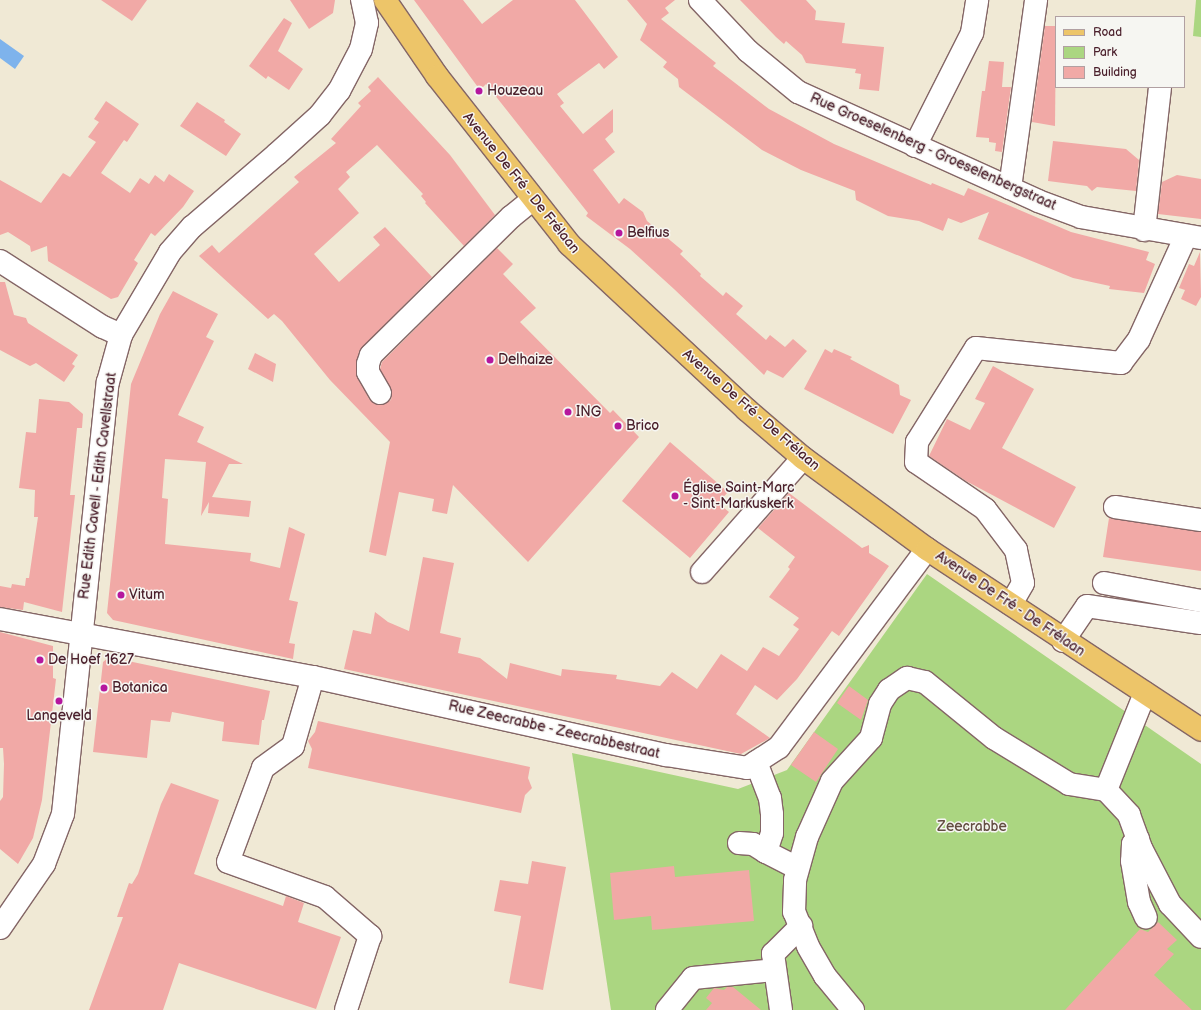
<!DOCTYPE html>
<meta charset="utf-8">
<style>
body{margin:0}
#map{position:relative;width:1201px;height:1010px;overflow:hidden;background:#f0e9d5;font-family:"Balsamiq Sans",sans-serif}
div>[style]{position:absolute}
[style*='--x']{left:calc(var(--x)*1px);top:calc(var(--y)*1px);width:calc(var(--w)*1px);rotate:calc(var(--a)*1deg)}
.green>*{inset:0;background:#abd681}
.water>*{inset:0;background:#7eb3ec}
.building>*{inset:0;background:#f1a9a6}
.roads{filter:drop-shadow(1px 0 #846666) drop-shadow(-1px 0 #846666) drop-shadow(0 1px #846666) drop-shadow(0 -1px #846666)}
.minor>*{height:22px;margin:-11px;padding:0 11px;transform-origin:11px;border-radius:11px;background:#fff}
.major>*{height:22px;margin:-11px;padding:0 11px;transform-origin:11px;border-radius:11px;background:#edc569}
.dots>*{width:11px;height:11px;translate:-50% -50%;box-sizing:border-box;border:2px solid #f6f6f2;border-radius:50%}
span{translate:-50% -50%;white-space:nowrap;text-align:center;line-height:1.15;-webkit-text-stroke:3px #f6f6f2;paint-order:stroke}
.poi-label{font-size:14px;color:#4a1f2b}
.left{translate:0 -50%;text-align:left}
.street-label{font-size:14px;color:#4a1f2b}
.park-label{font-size:14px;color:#624d40}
.legend{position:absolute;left:1055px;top:16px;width:130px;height:72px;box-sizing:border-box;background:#f6f6f2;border:1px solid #b1a0a2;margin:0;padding:5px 7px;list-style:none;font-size:12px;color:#4a1f2b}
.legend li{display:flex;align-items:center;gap:8px;height:20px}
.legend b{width:20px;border:1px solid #b1a0a2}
</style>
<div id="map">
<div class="green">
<div style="clip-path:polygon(1196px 0,1201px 0,1201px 37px,1193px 36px)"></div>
<div style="clip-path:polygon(927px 574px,1201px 764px,1201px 1010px,611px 1010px,572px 753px,738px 789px,787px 770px)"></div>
</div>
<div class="water">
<div style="clip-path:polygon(0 39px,24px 56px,15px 69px,0 58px)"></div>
</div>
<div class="building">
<div style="clip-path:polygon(101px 0,147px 0,132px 21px)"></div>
<div style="clip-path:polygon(290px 0,335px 0,333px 13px,309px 29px)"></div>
<div style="clip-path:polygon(414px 0,463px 0,482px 24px,513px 0,575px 0,618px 57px,604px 69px,599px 63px,557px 94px,564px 103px,560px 106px,583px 134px,613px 109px,613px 132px,605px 139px,615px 152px,593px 170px,619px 204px,624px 198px,643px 212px,647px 221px,683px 251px,680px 254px,701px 274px,700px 276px,723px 296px,726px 292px,743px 306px,736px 314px,766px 340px,770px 335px,785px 347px,793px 339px,807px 351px,783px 378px,767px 370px,764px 375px,674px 289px,630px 249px,586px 216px,588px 213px,486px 84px,480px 90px)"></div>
<div style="clip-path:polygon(627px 0,675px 0,665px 8px,669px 13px,661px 19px,716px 63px,713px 66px,769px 109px,834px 144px,931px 185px,932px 183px,964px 196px,968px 188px,1071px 232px,1149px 252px,1146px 260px,1155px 264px,1144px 293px,1109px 289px,1110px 286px,1073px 278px,978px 239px,989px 212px,961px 223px,948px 218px,943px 231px,919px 221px,888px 216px,856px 200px,855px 191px,801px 170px,762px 150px,679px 87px,678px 79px,663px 67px,667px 62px,640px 40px,647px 24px)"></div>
<div style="clip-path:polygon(740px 0,806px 0,816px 11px,815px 20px,845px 23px,842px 43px,884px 47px,879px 91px,859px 89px,861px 74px,855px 73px,856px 69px,806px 63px,802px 55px,786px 41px,784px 44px,776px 37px)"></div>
<div style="clip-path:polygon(284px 18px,292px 23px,278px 51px,303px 69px,289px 90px,268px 76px,266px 79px,249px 66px)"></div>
<div style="clip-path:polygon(1045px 26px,1056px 26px,1055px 126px,1032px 122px)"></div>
<div style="clip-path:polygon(989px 61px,1004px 62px,1002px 87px,1011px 87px,1002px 152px,995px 151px,996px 143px,989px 142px,989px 138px,976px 137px,982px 91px,985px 91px)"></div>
<div style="clip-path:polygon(378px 77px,450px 155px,495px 215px,464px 246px,425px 203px,426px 202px,421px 196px,423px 194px,377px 145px,346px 172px,350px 177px,338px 189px,359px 213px,314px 254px,339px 282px,380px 245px,373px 237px,385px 227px,432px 277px,359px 351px,356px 372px,369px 399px,380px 405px,391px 400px,392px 393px,380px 369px,382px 362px,497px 248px,513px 264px,503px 274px,536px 308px,520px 322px,610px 413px,613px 410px,639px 437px,528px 562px,453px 485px,447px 514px,432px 511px,434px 499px,399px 492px,386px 556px,369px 552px,390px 442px,330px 380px,282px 321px,274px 314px,268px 319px,199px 256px,212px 245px,219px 253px,299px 182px,294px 177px,336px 143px,331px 139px,361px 106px,358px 103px,371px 91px,368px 87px)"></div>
<div style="clip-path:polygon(106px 101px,139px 124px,127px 142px,124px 140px,101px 173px,130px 193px,140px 178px,149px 184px,155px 175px,164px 182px,169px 174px,194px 191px,183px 207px,155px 236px,151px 233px,134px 260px,138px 263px,118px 297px,111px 299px,48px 261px,47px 246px,31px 252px,30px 246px,8px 232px,0 235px,0 180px,41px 203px,63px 173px,70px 177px,96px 142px,88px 137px,99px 122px,94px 119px)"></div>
<div style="clip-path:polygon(197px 102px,225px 120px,224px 122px,241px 134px,226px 156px,180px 126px)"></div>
<div style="clip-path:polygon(1053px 141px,1126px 149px,1139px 160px,1136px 191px,1097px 187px,1092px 191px,1087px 186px,1048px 181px)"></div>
<div style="clip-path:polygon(1177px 175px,1201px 179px,1201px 219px,1158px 214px,1162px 182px)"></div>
<div style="clip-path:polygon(1200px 252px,1201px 297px,1196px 306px,1181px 299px,1185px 290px,1179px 288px,1189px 264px,1194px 266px)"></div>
<div style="clip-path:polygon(0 282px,5px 282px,14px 315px,26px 318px,28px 323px,78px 355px,72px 364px,75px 366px,64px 382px,36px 363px,30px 366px,0 350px)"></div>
<div style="clip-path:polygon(173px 291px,218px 314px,206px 337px,214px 341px,178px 415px,204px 427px,197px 442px,243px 464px,229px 464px,212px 497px,251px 501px,249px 517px,208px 513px,209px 502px,201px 516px,206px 462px,165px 459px,162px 498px,168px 499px,165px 544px,251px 553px,250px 561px,280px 568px,289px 527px,305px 534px,289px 600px,298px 602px,289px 643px,295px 644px,293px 659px,113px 620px,107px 613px,131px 384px,160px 314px)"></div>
<div style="clip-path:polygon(825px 349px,832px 353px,834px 349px,852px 357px,850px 359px,899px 385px,900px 395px,911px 400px,893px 434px,804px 389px)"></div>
<div style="clip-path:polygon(255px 353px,276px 364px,273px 382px,248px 369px)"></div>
<div style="clip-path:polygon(993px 366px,1034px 389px,1002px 448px,1076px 487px,1054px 528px,966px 481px,929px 456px,947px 419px,970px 430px,985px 403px,975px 399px)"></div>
<div style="clip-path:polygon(39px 399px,69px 402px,83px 414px,82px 428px,77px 428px,70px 495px,75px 495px,62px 612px,24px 602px,23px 610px,0 607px,0 586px,11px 588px,12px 584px,25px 586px,26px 578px,29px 578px,38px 517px,34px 517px,35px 490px,19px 488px,26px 432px,36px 433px)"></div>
<div style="clip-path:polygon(670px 442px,728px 492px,718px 503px,729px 512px,690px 558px,622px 501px)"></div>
<div style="clip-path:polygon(789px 493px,862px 548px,869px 545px,869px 553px,889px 566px,839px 636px,832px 631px,797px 679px,777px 700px,755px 685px,736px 714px,770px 738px,741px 754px,344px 669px,353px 630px,371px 634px,375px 612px,388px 622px,409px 631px,423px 557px,454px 563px,440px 633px,461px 638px,458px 653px,480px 658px,507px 679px,510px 663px,561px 676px,562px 669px,617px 675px,616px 679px,660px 686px,672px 672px,697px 689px,721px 654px,747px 671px,763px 647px,779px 656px,799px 629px,793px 625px,799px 618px,769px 597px,790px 569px,788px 567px,795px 557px,758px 528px)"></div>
<div style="clip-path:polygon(1109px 518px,1201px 532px,1201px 571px,1103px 557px)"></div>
<div style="clip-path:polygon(0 632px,53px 646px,53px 678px,56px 679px,42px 800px,33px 838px,18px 864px,0 849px,0 801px,3px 797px,4px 764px,3px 748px,0 748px)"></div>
<div style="clip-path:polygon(109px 657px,270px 691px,264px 720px,262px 720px,259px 745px,222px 741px,224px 722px,172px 712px,170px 722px,151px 720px,147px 758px,93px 752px,103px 662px)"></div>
<div style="clip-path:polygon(849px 686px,868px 700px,861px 720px,837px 703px)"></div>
<div style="clip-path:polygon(318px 721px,530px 767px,528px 778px,532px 788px,525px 795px,521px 813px,308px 768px,312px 749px,308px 741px,315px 732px)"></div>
<div style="clip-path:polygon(814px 732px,838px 749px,816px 782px,791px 765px)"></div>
<div style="clip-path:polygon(171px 783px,219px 800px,194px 874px,283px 906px,286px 896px,304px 903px,298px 922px,341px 937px,316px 1009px,179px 963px,163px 1010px,89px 1010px,123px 917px,117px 917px,129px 883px,132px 884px,138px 874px,161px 804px)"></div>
<div style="clip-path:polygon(532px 861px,566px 867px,543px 990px,509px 983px,521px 916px,494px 911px,500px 880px,528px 884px)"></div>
<div style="clip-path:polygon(674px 866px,675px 877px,749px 870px,754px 921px,652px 930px,651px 916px,614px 920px,610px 873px)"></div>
<div style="clip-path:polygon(1158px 922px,1177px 940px,1167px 949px,1174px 954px,1154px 975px,1192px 1010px,1065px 1010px,1140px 929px,1148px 932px)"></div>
<div style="clip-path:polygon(727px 987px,733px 987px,761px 1010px,706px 1010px,712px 1003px,706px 998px,714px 988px,724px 990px)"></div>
</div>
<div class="roads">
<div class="minor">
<div style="--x:700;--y:0;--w:70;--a:46.7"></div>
<div style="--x:748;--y:51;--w:65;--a:39.4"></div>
<div style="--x:798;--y:92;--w:264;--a:24.4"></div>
<div style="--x:1038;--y:201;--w:46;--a:20.4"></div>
<div style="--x:1081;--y:217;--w:122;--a:9.9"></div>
<div style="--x:915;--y:146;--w:127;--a:-63.2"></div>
<div style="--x:972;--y:33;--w:33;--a:-81"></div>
<div style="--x:1010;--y:188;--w:190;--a:-82.1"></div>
<div style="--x:1144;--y:230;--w:144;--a:-83.6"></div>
<div style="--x:0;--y:261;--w:122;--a:32.7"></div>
<div style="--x:103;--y:327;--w:20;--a:24"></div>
<div style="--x:380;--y:393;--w:24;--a:-120"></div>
<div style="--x:368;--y:372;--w:8;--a:-90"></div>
<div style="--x:368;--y:364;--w:9;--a:-72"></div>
<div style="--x:371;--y:355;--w:197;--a:-44.6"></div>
<div style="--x:511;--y:217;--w:27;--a:-39"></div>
<div style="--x:1115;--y:507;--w:87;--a:8.6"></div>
<div style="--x:702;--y:572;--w:152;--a:-48.5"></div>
<div style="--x:1104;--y:583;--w:99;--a:10.5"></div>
<div style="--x:1011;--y:604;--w:24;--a:-60"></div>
<div style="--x:1023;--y:583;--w:34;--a:-102"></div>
<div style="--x:1016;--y:550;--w:51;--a:-127.1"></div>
<div style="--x:985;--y:509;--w:83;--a:-145.7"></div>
<div style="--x:916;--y:462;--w:20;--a:-87"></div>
<div style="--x:917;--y:442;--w:111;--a:-57.9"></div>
<div style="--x:976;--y:348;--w:146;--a:5.9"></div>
<div style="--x:1121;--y:363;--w:30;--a:-53"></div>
<div style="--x:1139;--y:339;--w:113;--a:-65.5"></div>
<div style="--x:0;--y:619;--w:318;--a:10.5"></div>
<div style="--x:313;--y:677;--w:362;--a:12.5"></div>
<div style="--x:666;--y:755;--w:82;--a:9.1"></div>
<div style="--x:747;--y:768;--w:38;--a:-33"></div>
<div style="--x:779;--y:747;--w:247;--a:-53.2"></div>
<div style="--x:1063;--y:641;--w:42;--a:-55.6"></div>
<div style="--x:1087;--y:606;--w:115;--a:8.5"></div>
<div style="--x:313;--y:677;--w:72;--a:106.2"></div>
<div style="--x:293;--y:746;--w:37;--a:144"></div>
<div style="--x:263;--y:768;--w:100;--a:110.4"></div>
<div style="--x:228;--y:862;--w:103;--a:19.8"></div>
<div style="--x:325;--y:897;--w:60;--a:40.9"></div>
<div style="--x:370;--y:936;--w:78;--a:108"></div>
<div style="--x:1145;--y:693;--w:105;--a:111.9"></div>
<div style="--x:1106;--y:790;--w:34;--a:47"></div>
<div style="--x:1129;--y:815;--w:37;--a:70"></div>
<div style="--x:1142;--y:850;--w:61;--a:62.6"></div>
<div style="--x:1170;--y:904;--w:45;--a:46.8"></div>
<div style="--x:756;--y:762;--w:39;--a:69"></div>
<div style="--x:770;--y:798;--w:16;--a:83"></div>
<div style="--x:772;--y:814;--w:19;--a:90"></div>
<div style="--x:772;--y:833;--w:20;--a:108"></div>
<div style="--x:766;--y:852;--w:35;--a:27"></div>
<div style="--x:1138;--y:839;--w:7;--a:135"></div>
<div style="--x:1133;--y:844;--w:17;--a:93"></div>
<div style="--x:1132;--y:861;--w:42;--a:80.3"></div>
<div style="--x:1139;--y:902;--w:17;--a:66"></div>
<div style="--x:739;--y:843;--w:14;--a:4"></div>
<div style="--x:753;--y:844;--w:15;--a:32"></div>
<div style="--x:0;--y:928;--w:78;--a:-55.5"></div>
<div style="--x:44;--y:864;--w:53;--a:-69.2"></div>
<div style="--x:63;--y:814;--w:434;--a:-84.1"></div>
<div style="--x:108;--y:382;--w:49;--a:-74.5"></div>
<div style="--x:121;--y:335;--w:96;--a:-59.4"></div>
<div style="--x:170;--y:252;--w:33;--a:-49"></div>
<div style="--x:192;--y:227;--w:112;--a:-40.7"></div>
<div style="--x:277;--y:154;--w:58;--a:-42.2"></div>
<div style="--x:320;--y:115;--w:31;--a:-52"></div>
<div style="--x:339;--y:91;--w:47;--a:-62.4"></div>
<div style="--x:361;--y:49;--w:27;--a:-77"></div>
<div style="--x:367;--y:23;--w:24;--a:-102"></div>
<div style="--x:667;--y:1010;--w:41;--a:-50.9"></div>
<div style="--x:693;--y:978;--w:81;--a:-5.6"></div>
<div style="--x:781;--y:1010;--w:57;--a:-98.1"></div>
<div style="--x:773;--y:954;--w:40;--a:-45"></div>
<div style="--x:853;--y:1010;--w:44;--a:-129.5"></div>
<div style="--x:825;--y:976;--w:34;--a:-120"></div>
<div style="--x:808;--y:946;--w:37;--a:-112"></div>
<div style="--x:794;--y:912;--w:32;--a:-88"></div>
<div style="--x:795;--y:880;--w:45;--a:-74.4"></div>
<div style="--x:807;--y:837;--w:61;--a:-65.9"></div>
<div style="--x:832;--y:781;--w:58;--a:-47.8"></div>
<div style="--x:871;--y:738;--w:35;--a:-75"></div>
<div style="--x:880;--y:704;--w:17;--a:-57"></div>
<div style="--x:889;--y:690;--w:22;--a:-34"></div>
<div style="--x:907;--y:678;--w:18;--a:13"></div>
<div style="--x:925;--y:682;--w:89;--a:39.1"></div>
<div style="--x:994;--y:738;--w:88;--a:31.5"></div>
<div style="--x:1069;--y:784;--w:37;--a:9"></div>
</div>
<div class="major">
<div style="--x:385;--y:0;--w:92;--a:55.6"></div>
<div style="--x:437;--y:76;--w:214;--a:51.8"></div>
<div style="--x:569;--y:244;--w:243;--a:43"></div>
<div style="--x:747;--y:410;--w:74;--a:40.6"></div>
<div style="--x:803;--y:458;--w:154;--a:36.3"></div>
<div style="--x:927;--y:549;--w:328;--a:33.4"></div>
</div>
</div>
<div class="dots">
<div style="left:479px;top:91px;background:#b5179e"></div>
<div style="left:619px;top:233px;background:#b5179e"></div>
<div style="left:490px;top:360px;background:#b5179e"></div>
<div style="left:568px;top:412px;background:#b5179e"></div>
<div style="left:618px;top:426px;background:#b5179e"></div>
<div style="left:675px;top:496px;background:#b5179e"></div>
<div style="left:121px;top:595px;background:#b5179e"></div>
<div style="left:40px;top:660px;background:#b5179e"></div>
<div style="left:104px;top:688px;background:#b5179e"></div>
<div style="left:59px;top:701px;background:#b5179e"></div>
</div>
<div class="poi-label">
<span class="left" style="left:487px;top:91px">Houzeau</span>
<span class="left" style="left:627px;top:233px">Belfius</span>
<span class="left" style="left:498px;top:360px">Delhaize</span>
<span class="left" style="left:576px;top:412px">ING</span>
<span class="left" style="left:626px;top:426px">Brico</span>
<span class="left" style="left:683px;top:496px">Église Saint-Marc<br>- Sint-Markuskerk</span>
<span class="left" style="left:129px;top:595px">Vitum</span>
<span class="left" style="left:48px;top:660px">De Hoef 1627</span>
<span class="left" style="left:112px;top:688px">Botanica</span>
<span style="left:59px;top:716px">Langeveld</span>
</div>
<div class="street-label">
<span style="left:933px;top:152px;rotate:24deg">Rue Groeselenberg - Groeselenbergstraat</span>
<span style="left:521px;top:183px;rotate:51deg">Avenue De Fré - De Frélaan</span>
<span style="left:751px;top:410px;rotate:41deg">Avenue De Fré - De Frélaan</span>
<span style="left:98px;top:486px;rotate:-83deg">Rue Edith Cavell - Edith Cavellstraat</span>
<span style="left:1010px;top:604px;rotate:34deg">Avenue De Fré - De Frélaan</span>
<span style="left:554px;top:730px;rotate:13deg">Rue Zeecrabbe - Zeecrabbestraat</span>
</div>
<div class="park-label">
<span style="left:972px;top:827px">Zeecrabbe</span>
</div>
<ul class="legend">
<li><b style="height:5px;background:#edc569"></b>Road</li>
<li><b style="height:11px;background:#abd681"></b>Park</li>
<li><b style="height:11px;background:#f1a9a6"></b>Building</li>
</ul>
</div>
